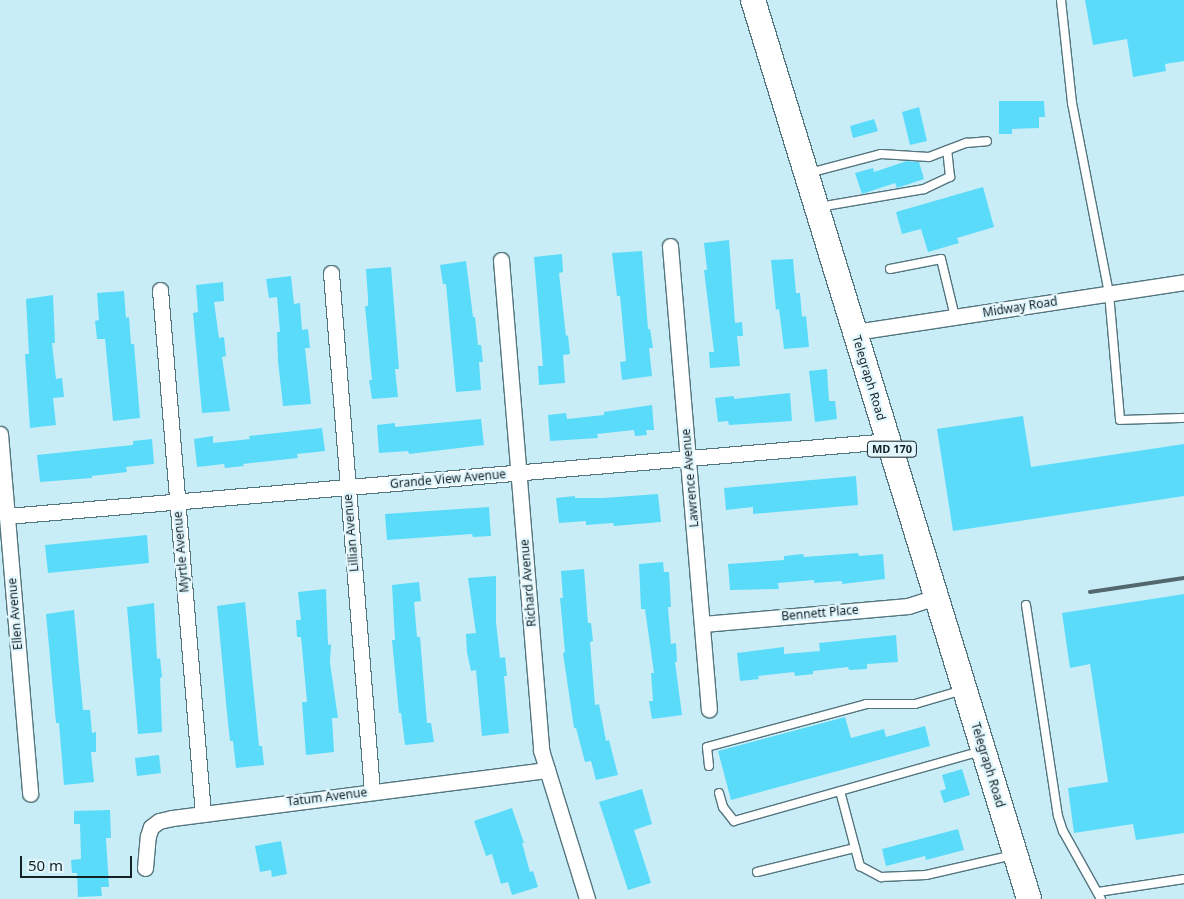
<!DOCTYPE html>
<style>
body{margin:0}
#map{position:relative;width:1184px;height:899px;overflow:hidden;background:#c9edf7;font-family:"Noto Sans",sans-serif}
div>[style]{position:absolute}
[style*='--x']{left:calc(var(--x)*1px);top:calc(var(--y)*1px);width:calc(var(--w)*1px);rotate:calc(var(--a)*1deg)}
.building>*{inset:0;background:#5adbf9}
.roads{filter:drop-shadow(1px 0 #54757e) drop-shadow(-1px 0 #54757e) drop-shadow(0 1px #54757e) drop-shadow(0 -1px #54757e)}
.lane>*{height:8px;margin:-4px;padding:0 4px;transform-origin:4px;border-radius:4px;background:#fff}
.street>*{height:15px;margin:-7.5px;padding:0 7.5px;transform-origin:7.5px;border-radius:7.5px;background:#fff}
.primary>*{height:24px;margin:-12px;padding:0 12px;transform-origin:12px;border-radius:12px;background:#fff}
.rail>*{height:4px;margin:-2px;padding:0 2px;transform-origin:2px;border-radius:2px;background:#53686e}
span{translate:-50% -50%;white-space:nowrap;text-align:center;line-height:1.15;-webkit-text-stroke:4.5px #e2f7fd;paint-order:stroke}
.shield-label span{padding:1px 4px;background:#e2f7fd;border:1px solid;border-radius:4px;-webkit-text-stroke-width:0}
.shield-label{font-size:11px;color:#132024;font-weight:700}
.street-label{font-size:12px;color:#132024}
.scale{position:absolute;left:20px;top:856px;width:112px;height:22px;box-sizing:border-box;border:2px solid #132024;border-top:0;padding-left:6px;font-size:15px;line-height:18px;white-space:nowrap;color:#132024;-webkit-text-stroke:4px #e2f7fd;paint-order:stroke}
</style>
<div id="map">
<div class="building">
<div style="clip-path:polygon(1085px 0,1184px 0,1184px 61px,1165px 64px,1166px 71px,1133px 77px,1127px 39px,1093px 45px)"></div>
<div style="clip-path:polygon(999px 101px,1044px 101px,1045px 117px,1039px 117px,1039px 128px,1012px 129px,1012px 134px,999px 134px)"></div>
<div style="clip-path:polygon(919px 107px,927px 141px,910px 145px,902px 112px)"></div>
<div style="clip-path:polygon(874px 119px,878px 131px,853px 138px,850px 126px)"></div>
<div style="clip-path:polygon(907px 161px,919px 162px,924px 179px,897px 188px,895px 183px,862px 194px,855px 173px,873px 168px,874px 172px)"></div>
<div style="clip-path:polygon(983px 187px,994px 227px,957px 238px,959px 243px,928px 252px,921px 229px,902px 234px,896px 212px)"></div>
<div style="clip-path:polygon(729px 240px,735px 323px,742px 322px,743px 336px,737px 336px,740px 366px,710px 368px,709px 352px,714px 352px,704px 270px,707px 270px,704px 243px)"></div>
<div style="clip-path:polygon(642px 251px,648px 329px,650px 329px,653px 348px,649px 348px,652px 376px,622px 380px,620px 362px,626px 361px,620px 296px,617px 296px,612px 253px)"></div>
<div style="clip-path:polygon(562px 254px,563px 272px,559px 273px,566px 336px,568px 335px,570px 354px,563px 355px,565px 383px,539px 385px,538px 366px,543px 366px,534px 257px)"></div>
<div style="clip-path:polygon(793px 259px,796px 293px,800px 293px,802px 317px,806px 316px,809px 347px,784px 349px,779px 309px,776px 310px,771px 260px)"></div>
<div style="clip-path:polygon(466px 261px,473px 317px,475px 317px,478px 345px,481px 345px,483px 362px,479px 362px,481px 390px,456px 392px,446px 284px,443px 284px,440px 265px)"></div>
<div style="clip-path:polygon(391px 267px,399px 369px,395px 369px,398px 397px,372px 399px,369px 380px,372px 380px,365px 306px,368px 306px,368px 298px,366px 269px)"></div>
<div style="clip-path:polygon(291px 276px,294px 304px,300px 303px,302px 330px,308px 329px,310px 348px,305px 348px,311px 404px,283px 406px,278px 361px,277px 332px,280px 332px,277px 297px,269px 298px,266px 279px)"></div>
<div style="clip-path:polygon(223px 282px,224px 301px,214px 302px,219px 338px,224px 337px,226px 356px,222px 357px,230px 411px,202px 413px,193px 313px,198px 312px,196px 285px)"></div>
<div style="clip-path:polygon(124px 291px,126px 318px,129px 317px,131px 344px,134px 344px,140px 418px,113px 421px,105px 339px,97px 339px,95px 321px,99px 320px,97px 293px)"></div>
<div style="clip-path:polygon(53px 295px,55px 343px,52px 343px,56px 379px,62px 378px,64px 397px,53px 398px,56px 425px,30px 428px,25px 354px,29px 354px,26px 299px)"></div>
<div style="clip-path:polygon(827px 369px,829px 401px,835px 401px,837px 419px,815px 422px,809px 371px)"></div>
<div style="clip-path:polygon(790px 393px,792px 421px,729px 425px,728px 421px,718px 422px,715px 398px,734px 396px,734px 399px)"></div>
<div style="clip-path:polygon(652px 405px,654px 430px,646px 430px,647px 435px,635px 436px,634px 430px,597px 434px,598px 438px,550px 441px,548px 415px,566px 413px,567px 419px,604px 415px,604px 412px)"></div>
<div style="clip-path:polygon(1023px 416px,1031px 467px,1184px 444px,1184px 496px,953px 531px,937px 429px)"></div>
<div style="clip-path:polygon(481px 419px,484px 445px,409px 454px,408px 451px,379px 453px,377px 425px,395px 423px,395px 427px)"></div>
<div style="clip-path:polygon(322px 428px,325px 451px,297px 454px,298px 458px,243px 464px,244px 466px,225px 468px,224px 464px,197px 467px,194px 439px,213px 436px,213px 443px,250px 439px,249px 436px)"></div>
<div style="clip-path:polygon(152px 439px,154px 464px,126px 467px,127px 472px,92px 476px,92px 478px,40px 482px,37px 455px,133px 445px,133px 441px)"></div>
<div style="clip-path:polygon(856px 476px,858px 505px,753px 514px,753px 507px,726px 510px,724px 488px)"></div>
<div style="clip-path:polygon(658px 494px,661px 522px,614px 526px,613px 523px,586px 525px,586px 521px,559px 523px,556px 498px,575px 496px,575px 498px,603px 498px)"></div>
<div style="clip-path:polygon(489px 507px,491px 536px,473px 537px,472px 534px,387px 540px,385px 514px)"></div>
<div style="clip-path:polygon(147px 535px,149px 563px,48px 573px,45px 545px)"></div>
<div style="clip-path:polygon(858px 553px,859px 556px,883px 554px,885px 579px,842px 584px,842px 581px,814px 583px,814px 580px,778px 583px,779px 589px,730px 590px,728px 564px,784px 560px,784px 556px,803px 554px,804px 557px)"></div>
<div style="clip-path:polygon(663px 562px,664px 572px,669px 572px,671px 607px,668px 607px,671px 644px,676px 643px,677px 662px,675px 662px,682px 715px,652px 719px,649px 701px,653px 701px,651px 673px,654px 673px,645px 609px,641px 609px,639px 564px)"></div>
<div style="clip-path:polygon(584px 569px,588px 623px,591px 623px,593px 641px,590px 642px,595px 705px,599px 704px,606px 741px,609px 740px,618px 775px,596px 780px,591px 761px,585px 762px,576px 728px,574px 728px,563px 653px,565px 652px,560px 598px,563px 598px,561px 571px)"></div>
<div style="clip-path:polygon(496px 576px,496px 622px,500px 658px,505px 657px,507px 676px,504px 676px,509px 733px,482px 736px,476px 670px,471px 671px,467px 652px,466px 634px,476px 633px,468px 578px)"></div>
<div style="clip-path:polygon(419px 582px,421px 601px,414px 602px,417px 637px,420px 637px,427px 723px,431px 723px,434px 742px,405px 745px,401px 713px,399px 713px,392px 640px,395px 640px,392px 585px)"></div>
<div style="clip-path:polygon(326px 589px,328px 645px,331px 644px,330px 663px,338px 718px,332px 718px,334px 752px,306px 755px,302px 702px,307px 702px,301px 637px,297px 637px,296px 620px,301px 620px,298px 592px)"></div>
<div style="clip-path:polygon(1184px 594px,1184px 833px,1136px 840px,1133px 824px,1074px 833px,1068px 788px,1108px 782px,1090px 664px,1070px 668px,1062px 613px)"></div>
<div style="clip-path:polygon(245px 602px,259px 746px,262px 746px,264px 765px,236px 768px,233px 741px,230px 741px,227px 713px,217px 606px)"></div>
<div style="clip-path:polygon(154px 603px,157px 659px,160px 658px,162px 677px,160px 678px,162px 732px,138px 734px,127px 607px)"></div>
<div style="clip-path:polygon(74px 610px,83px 710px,90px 710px,92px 733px,96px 732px,96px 752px,91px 752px,94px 782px,64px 785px,59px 723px,56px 723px,46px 614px)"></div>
<div style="clip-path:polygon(896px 635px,898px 662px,867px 664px,867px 669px,849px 670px,848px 667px,813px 671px,813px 674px,795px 676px,794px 672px,758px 676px,759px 679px,740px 681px,737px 653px,784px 647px,784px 654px,820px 651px,819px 643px)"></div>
<div style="clip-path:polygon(845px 717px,851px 738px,884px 729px,886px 737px,925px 726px,930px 746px,731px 800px,718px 751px)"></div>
<div style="clip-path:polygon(159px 755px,161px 773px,137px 776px,135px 758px)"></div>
<div style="clip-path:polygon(962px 769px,970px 795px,944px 803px,940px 791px,946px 789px,942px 775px)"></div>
<div style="clip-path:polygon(642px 789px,652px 824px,634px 830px,651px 883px,628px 890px,599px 802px)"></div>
<div style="clip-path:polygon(512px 808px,524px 843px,522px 843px,530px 872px,533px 871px,538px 887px,512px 895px,508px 882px,501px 884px,492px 854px,486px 856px,474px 821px)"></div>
<div style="clip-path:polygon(110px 810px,111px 838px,106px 838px,109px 887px,101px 887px,102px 896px,78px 897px,77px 873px,72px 873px,71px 860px,81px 859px,80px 824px,74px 824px,74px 811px)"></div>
<div style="clip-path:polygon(958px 829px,964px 850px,926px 860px,925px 856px,886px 866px,882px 849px)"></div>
<div style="clip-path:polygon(281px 841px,287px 874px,272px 877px,271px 870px,260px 872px,255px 846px)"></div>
</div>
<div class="roads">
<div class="lane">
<div style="--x:1061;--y:0;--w:104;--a:83.9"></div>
<div style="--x:1072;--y:103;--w:194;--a:79"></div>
<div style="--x:1109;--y:293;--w:127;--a:85"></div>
<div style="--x:1120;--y:420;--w:64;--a:-1.8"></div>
<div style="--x:809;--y:173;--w:74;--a:-14.8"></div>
<div style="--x:881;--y:154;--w:48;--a:3.6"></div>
<div style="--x:929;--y:157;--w:40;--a:-21"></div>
<div style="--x:966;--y:143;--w:21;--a:-5"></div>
<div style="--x:819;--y:207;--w:107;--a:-9.7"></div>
<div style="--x:924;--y:189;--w:29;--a:-25"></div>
<div style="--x:950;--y:177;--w:27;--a:-96"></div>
<div style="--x:890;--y:269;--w:52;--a:-11.1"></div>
<div style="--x:941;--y:259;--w:60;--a:76.4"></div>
<div style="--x:1026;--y:605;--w:213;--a:81.4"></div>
<div style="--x:1058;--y:816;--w:16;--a:72"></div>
<div style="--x:1063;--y:831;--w:78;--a:60.8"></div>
<div style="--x:709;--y:766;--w:19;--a:-96"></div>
<div style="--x:707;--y:747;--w:165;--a:-15.1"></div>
<div style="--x:866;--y:704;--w:49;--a:0"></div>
<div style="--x:915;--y:704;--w:50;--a:-16.3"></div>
<div style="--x:840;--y:791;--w:78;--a:75.1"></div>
<div style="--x:860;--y:866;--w:24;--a:28"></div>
<div style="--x:881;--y:877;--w:45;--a:-2.5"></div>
<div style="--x:926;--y:875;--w:89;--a:-12.9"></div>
<div style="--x:719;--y:793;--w:15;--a:74"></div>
<div style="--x:723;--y:807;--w:18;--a:52"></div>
<div style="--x:734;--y:821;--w:257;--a:-15.8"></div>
<div style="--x:757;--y:872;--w:101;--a:-13.8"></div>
<div style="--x:1098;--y:892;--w:87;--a:-8.6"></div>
</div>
<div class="street">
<div style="--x:670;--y:246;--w:465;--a:85.2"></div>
<div style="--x:501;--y:260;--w:492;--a:85.3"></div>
<div style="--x:541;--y:750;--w:156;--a:72.8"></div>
<div style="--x:331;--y:273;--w:521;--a:85.48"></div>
<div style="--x:160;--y:290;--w:526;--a:85.31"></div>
<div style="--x:855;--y:332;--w:333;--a:-8.6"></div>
<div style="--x:0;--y:434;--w:361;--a:85.2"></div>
<div style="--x:7;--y:516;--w:885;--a:-4.86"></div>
<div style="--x:703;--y:624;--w:206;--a:-5"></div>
<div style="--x:908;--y:606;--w:29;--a:-18"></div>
<div style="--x:145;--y:868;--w:32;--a:-85"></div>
<div style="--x:148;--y:836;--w:9;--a:-72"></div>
<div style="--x:151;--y:827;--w:10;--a:-37"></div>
<div style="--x:159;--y:821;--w:13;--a:-13"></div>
<div style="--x:172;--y:818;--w:378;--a:-7.3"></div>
</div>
<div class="primary">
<div style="--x:753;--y:0;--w:940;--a:72.93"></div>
</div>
</div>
<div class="rail">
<div style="--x:1090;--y:592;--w:95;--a:-8.5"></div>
</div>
<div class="shield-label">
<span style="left:892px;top:449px">MD 170</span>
</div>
<div class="street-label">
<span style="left:1020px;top:307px;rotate:-9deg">Midway Road</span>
<span style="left:869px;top:378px;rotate:73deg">Telegraph Road</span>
<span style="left:690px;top:478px;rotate:-95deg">Lawrence Avenue</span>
<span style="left:448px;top:479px;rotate:-5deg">Grande View Avenue</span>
<span style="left:351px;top:533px;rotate:-95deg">Lillian Avenue</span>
<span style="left:181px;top:552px;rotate:-95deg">Myrtle Avenue</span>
<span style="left:528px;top:583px;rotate:-95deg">Richard Avenue</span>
<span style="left:820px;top:613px;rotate:-5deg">Bennett Place</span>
<span style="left:15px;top:614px;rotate:-95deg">Ellen Avenue</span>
<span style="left:988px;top:765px;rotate:73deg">Telegraph Road</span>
<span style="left:327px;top:797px;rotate:-7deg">Tatum Avenue</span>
</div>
<div class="scale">50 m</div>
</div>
